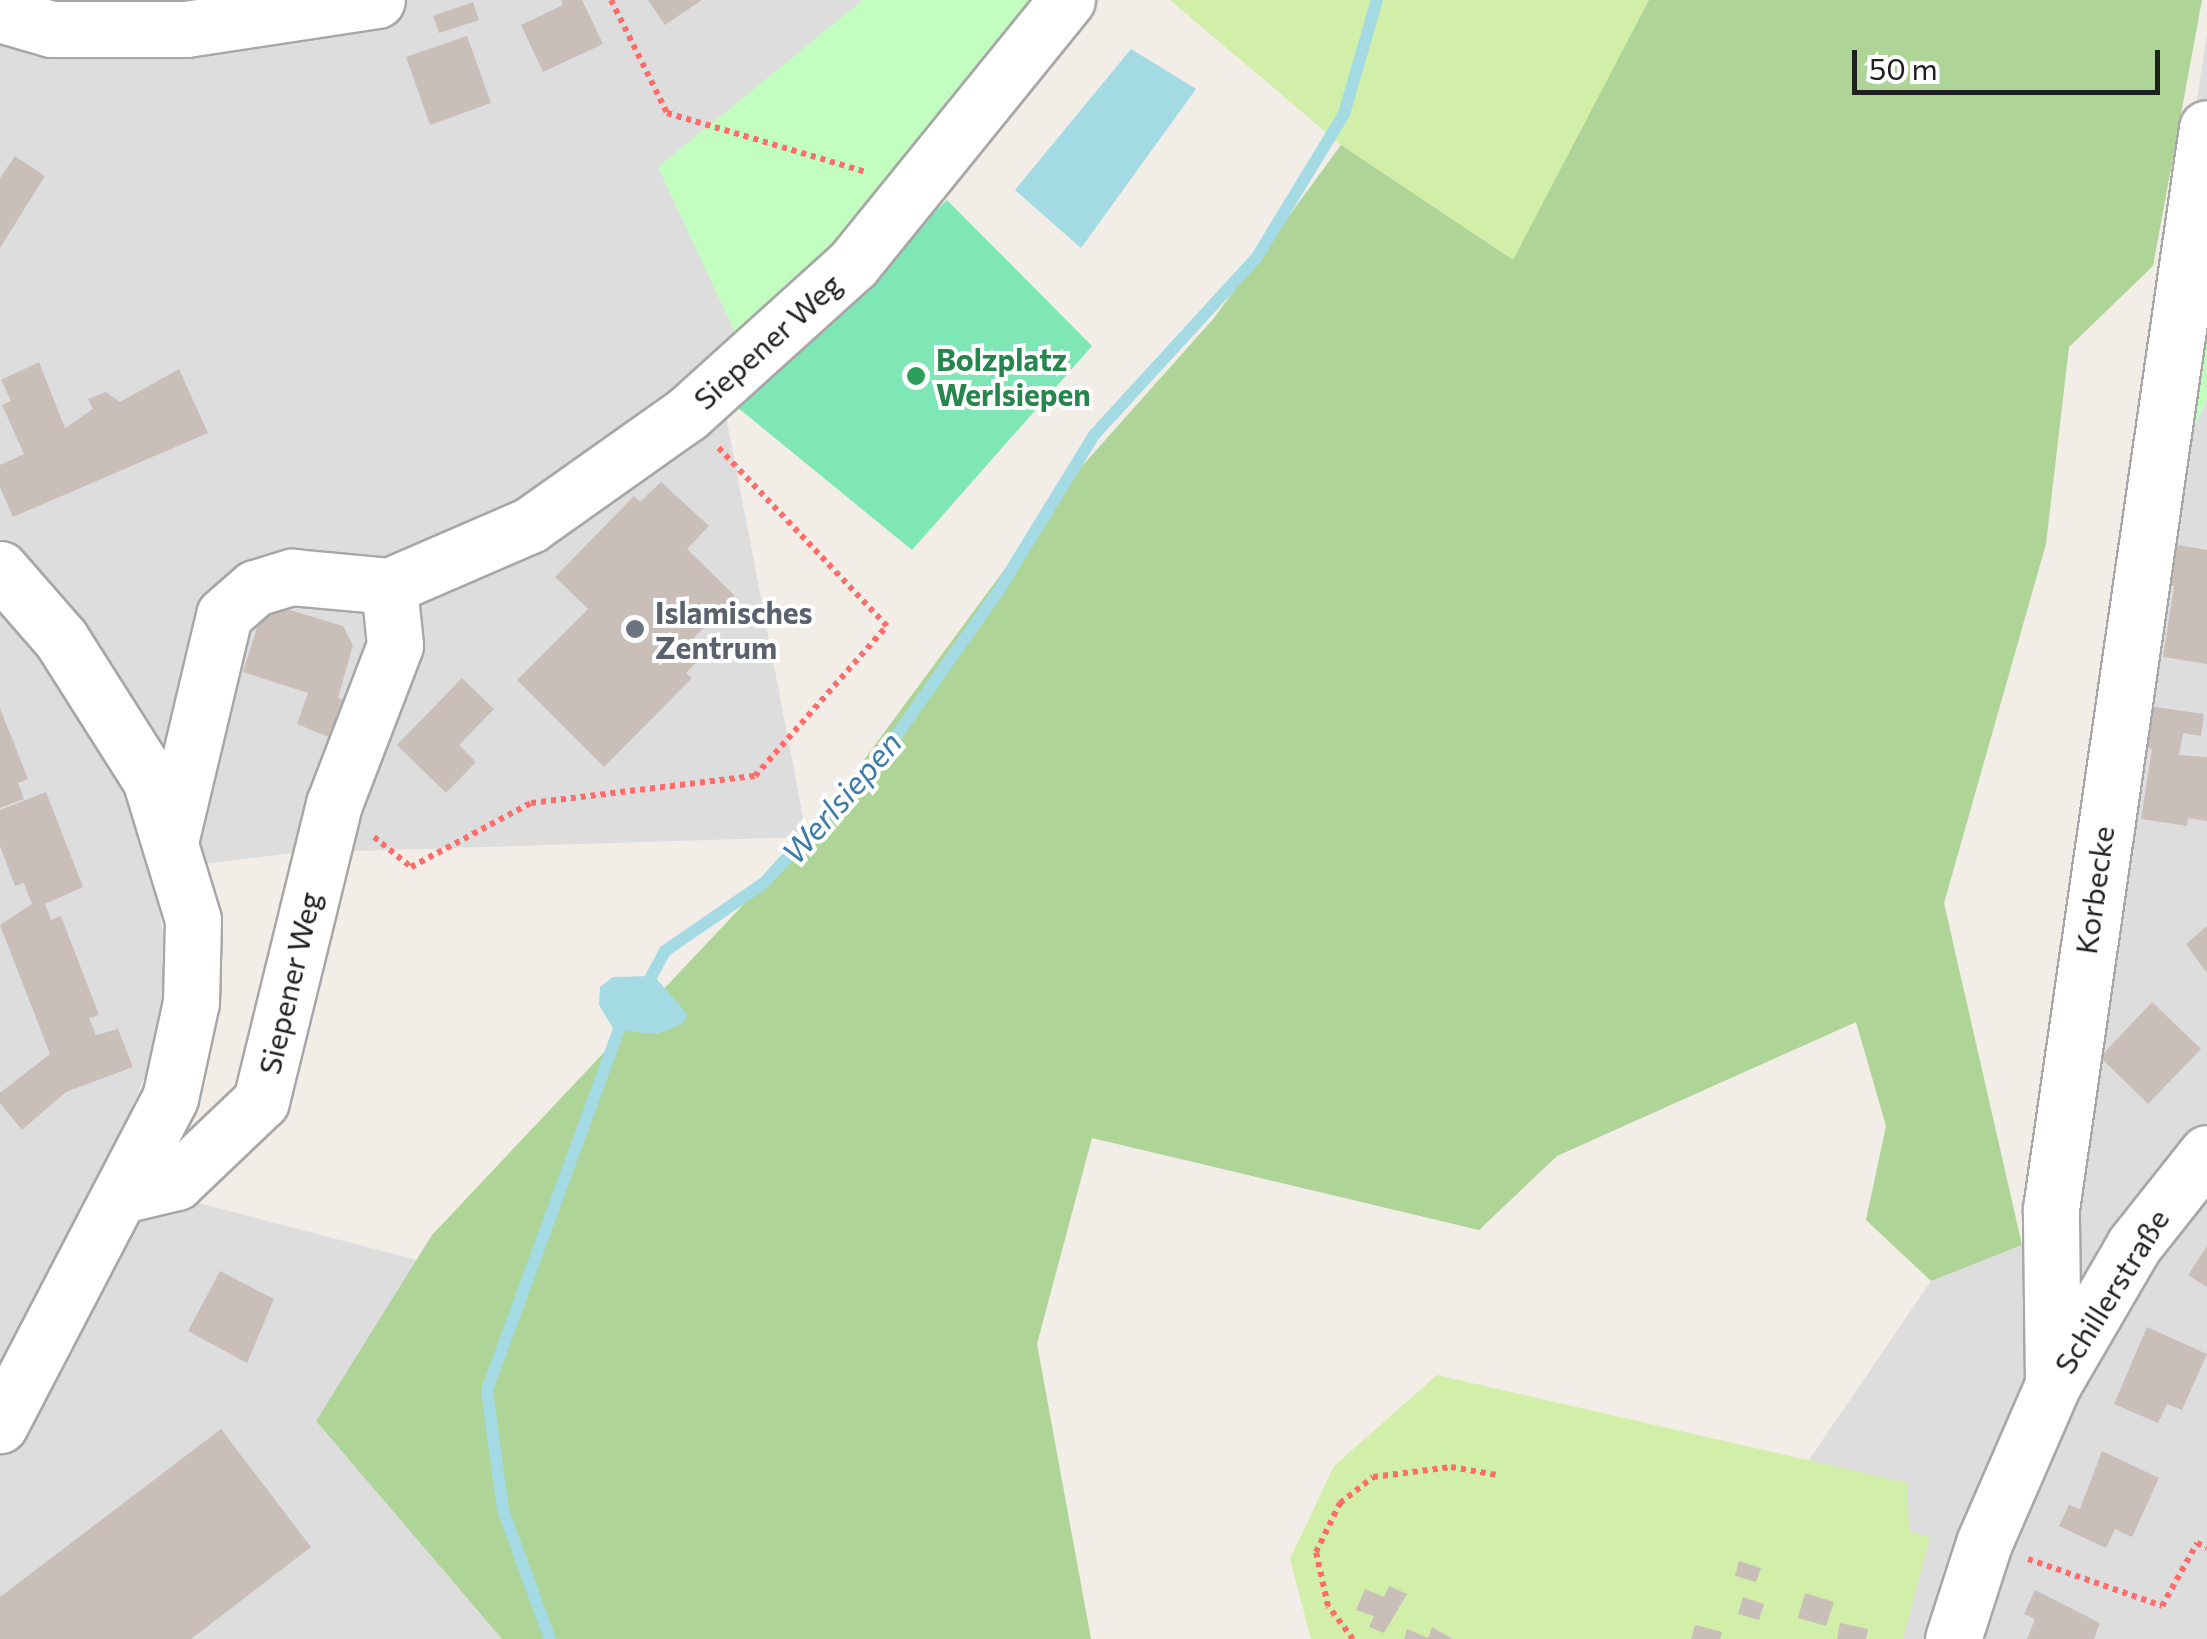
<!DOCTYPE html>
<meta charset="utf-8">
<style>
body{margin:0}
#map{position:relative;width:2207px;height:1639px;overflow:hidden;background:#f2ede6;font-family:Commissioner,sans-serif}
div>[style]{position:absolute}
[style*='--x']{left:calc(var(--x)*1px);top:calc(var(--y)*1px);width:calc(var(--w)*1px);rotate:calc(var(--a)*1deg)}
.residential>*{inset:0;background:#dedddd}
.grass>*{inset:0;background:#d1efa8}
.forest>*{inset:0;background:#aed497}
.park>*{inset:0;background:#c1fec0}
.pitch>*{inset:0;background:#7ee7b5}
.water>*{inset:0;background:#a3dae3}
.stream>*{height:12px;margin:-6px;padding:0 6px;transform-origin:6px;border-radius:6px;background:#a3dae3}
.building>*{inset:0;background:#cabeb9}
.path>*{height:6px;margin-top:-3px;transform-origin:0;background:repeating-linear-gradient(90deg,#ff6c6a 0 5px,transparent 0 10px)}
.roads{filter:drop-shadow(2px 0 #a7a7a7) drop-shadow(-2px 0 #a7a7a7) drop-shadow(0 2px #a7a7a7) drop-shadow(0 -2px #a7a7a7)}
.minor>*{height:55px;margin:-27.5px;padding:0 27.5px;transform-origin:27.5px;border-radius:27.5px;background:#fff}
.dots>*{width:28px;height:28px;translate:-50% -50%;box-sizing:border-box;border:5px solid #fff;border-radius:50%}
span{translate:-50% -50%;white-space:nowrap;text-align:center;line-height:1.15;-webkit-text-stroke:8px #fff;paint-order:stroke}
.street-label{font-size:30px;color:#202020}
.leisure-label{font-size:30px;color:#27864d;font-weight:700}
.left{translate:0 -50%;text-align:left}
.worship-label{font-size:30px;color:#5b616d;font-weight:700}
.water-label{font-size:32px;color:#3e7ca8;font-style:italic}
.scale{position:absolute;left:1852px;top:50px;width:308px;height:45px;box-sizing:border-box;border:5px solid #202020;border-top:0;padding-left:12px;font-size:30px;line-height:35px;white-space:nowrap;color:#202020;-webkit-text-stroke:8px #fff;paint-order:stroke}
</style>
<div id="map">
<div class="residential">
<div style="clip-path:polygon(0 0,1100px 0,943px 184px,725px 411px,807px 837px,293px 853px,156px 870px,171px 1014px,102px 1178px,417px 1260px,316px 1421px,502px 1639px,0 1639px)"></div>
<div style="clip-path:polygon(2207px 34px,2207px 1639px,1699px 1639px,1740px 1561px,1931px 1281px,2022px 1245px)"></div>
</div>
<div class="grass">
<div style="clip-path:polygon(1170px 0,1649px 0,1514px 261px,1341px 145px)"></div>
<div style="clip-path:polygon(1437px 1375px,1907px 1483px,1909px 1532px,1930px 1537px,1903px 1639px,1311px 1639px,1290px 1559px,1334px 1466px)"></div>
</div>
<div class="forest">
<div style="clip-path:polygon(1649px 0,2202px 0,2153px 266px,2069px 347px,2046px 544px,1944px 903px,2022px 1245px,1931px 1281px,1866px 1220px,1886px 1126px,1856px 1022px,1557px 1156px,1479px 1230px,1092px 1138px,1037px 1344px,1091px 1639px,502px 1639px,316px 1421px,432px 1235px,807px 837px,1075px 474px,1214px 318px,1341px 145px,1513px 260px)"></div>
</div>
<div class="park">
<div style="clip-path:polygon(863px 0,1060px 0,743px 350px,658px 167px)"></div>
<div style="clip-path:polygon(2207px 239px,2207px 399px,2178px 465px)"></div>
</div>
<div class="pitch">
<div style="clip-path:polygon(947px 200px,1092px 346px,912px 550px,737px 407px)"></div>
</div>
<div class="water">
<div style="clip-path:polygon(1131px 49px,1196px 89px,1081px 248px,1015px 190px)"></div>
<div style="clip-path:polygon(654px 976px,688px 1015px,682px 1024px,657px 1034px,614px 1030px,599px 1005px,600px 987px,613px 977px)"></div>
</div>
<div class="stream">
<div style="--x:645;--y:988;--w:42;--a:-61.6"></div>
<div style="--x:665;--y:951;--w:120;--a:-34.5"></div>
<div style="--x:764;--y:883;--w:185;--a:-47.6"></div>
<div style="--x:889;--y:746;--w:191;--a:-54.8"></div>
<div style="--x:999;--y:590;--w:182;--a:-58.5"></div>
<div style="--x:1094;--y:435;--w:241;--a:-47.5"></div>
<div style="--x:1257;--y:257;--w:167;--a:-58.7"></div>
<div style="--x:1344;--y:114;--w:119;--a:-73.9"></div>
<div style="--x:550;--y:1639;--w:137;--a:-110"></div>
<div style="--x:503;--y:1510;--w:121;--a:-97.6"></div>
<div style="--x:487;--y:1390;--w:398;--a:-69.9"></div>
</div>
<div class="building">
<div style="clip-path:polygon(561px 0,582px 0,603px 44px,543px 72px,521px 25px,563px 5px)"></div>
<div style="clip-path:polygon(648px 0,702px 0,665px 25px)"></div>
<div style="clip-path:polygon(473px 2px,479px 20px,439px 33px,433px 16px)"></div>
<div style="clip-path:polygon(467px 36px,491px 103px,430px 125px,406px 57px)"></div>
<div style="clip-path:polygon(15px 156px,45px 176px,0 248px,0 178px)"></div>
<div style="clip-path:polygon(39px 362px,65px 428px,93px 409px,88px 399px,106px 392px,120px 402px,179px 369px,208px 433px,13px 517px,0 487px,0 465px,24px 454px,2px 405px,11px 401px,1px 380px)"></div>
<div style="clip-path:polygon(661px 482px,709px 526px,687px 549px,735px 596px,682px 650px,696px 663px,686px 673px,692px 678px,604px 767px,517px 680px,588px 609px,555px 577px,634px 496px,640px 502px)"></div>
<div style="clip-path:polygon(2171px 544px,2207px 550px,2207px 664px,2163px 657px,2174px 586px,2164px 585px)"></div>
<div style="clip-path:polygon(277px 606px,343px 626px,353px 645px,338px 698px,348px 701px,331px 738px,297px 724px,308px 693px,243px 672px,260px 618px)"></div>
<div style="clip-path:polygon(462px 678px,494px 709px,459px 745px,476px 762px,446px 793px,397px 745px)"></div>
<div style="clip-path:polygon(2148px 706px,2204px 714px,2201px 736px,2183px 733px,2179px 755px,2207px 757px,2207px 821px,2188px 818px,2187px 826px,2141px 819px,2152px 749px,2142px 747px)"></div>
<div style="clip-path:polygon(0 708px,28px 779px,18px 783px,24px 799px,0 808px)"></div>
<div style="clip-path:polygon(46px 792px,83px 887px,45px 904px,51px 920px,61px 916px,99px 1015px,89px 1018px,96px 1035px,118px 1029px,133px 1067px,66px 1092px,22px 1130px,0 1103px,0 1093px,50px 1054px,0 925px,32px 904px,24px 883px,15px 886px,0 846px,0 810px)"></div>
<div style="clip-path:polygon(2207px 926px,2207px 973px,2186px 944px)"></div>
<div style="clip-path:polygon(2152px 1002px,2201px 1049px,2148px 1104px,2100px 1057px)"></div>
<div style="clip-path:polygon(2207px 1246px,2207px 1287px,2188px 1275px)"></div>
<div style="clip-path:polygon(220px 1271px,274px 1299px,247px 1363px,188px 1331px)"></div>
<div style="clip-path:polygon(2147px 1327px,2207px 1354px,2182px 1410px,2167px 1404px,2158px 1423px,2114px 1404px)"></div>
<div style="clip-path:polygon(221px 1429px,311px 1547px,191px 1639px,0 1639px,0 1597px)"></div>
<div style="clip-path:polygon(2102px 1451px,2159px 1478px,2132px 1537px,2115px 1529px,2106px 1548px,2059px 1526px,2069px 1505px,2080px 1509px)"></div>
<div style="clip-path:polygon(1739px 1561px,1761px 1568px,1756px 1582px,1735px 1576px)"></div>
<div style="clip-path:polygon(1389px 1586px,1407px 1594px,1384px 1633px,1369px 1627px,1374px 1616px,1356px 1610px,1365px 1589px,1384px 1597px)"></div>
<div style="clip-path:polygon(2035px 1590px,2100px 1623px,2094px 1639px,2027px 1639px,2035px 1619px,2024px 1614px)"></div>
<div style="clip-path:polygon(1805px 1593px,1834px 1602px,1826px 1626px,1798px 1618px)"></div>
<div style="clip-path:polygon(1743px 1597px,1764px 1604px,1759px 1620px,1738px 1614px)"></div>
<div style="clip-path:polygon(1840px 1623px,1868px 1629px,1866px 1639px,1837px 1639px)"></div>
<div style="clip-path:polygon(1695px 1625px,1722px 1632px,1720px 1639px,1691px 1639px)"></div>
<div style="clip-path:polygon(1432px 1627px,1453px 1639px,1404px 1639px,1407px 1629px,1428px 1638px)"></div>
</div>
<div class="path">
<div style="--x:611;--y:0;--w:126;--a:63.6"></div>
<div style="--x:667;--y:113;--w:208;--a:16.5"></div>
<div style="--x:374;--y:837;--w:48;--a:39"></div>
<div style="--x:411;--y:867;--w:136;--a:-28.1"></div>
<div style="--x:531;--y:803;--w:226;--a:-6.9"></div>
<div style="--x:755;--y:776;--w:200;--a:-48.7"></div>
<div style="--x:887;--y:626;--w:248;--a:-133.4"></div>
<div style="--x:2028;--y:1559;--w:142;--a:19.3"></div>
<div style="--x:2162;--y:1606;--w:72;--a:-60.9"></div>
<div style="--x:2197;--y:1543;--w:11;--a:27"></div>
<div style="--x:1353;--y:1639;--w:41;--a:-127.1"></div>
<div style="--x:1328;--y:1606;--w:55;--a:-102.5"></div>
<div style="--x:1316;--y:1552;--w:55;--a:-63.9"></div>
<div style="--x:1340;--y:1503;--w:42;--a:-38.2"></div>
<div style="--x:1373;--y:1477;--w:79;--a:-7.3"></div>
<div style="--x:1451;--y:1467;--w:48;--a:9.7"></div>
</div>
<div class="roads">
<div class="minor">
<div style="--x:0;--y:14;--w:53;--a:16.4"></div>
<div style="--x:51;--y:29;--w:135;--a:0"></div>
<div style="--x:186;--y:29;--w:193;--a:-8.6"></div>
<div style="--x:0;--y:569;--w:93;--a:48.9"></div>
<div style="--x:61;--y:639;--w:166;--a:57.6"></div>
<div style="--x:150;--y:779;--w:147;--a:73"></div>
<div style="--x:193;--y:920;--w:82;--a:91.4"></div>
<div style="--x:191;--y:1002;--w:98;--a:102.3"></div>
<div style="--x:170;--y:1098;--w:369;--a:117.5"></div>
<div style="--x:171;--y:838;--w:229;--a:-76.6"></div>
<div style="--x:224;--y:615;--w:41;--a:-41.1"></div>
<div style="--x:255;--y:588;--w:39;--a:-17"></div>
<div style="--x:292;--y:577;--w:97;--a:5.3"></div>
<div style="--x:122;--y:1195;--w:56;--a:-13.5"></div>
<div style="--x:176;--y:1182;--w:117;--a:-43.6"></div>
<div style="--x:261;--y:1101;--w:306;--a:-76.2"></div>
<div style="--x:334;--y:804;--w:170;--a:-69"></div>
<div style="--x:395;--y:645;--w:59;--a:-95.8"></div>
<div style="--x:389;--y:586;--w:154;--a:-23.4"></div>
<div style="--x:530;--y:525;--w:192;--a:-35.3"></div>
<div style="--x:687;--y:414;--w:224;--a:-42.1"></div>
<div style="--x:853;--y:264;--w:340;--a:-51"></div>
<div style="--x:2055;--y:1381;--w:157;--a:-59.8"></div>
<div style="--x:2134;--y:1245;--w:117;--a:-51.6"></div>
<div style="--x:1953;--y:1639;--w:101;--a:-72.1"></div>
<div style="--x:1984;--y:1543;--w:173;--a:-66.5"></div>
<div style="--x:2053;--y:1384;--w:175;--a:-90.7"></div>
<div style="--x:2051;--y:1209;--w:1092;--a:-81.79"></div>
</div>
</div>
<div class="dots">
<div style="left:916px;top:376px;background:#2e9e5b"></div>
<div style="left:635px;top:629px;background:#6b7280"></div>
</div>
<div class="street-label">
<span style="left:767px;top:341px;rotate:-42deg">Siepener Weg</span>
<span style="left:2094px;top:890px;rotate:-82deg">Korbecke</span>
<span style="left:289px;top:983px;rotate:-77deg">Siepener Weg</span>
<span style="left:2111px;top:1291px;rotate:-58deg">Schillerstraße</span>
</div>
<div class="leisure-label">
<span class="left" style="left:936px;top:376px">Bolzplatz<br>Werlsiepen</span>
</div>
<div class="worship-label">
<span class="left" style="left:655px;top:629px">Islamisches<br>Zentrum</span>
</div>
<div class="water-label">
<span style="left:841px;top:797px;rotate:-49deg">Werlsiepen</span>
</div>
<div class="scale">50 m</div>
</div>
